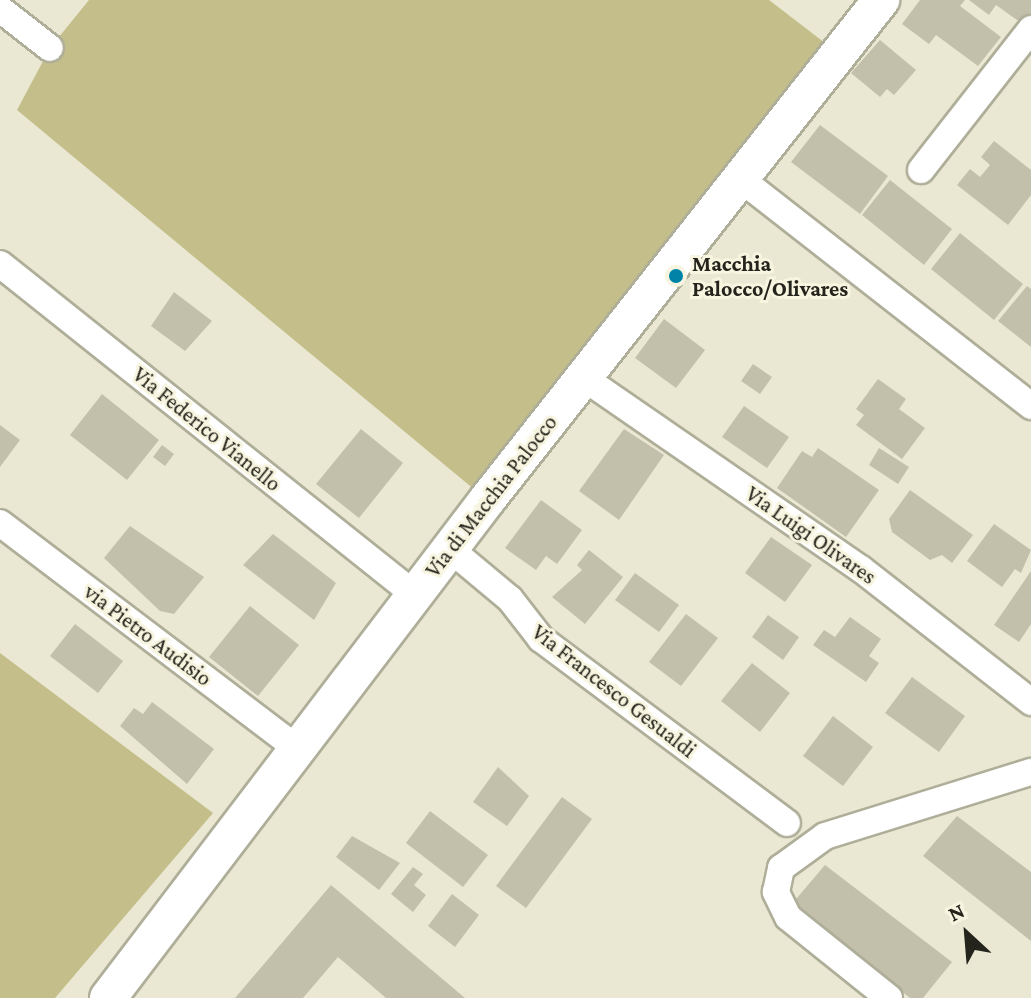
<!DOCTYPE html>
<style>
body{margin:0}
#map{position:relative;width:1031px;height:998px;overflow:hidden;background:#eae8d2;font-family:"Crimson Pro",serif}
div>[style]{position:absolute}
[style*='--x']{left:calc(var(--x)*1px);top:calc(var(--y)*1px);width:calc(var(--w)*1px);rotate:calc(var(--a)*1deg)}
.green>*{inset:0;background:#c3be8a}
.building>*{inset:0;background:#c2c0ab}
.roads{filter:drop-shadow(2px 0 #afae99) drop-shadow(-2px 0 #afae99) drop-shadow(0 2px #afae99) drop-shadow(0 -2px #afae99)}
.street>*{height:26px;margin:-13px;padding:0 13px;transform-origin:13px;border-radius:13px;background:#fff}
.secondary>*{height:36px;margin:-18px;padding:0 18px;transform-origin:18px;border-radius:18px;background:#fff}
.dots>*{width:22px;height:22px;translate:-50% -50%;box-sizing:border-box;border:4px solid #f7f5df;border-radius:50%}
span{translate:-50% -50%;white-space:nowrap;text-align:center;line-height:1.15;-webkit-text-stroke:6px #f7f5df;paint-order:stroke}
.poi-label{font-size:22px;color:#24241c;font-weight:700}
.left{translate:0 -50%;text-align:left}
.street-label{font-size:22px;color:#24241c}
.north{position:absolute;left:927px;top:894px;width:80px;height:80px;-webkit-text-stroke:6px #f7f5df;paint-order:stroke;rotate:334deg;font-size:22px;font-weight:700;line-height:32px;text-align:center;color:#24241c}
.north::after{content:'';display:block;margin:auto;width:28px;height:36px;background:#24241c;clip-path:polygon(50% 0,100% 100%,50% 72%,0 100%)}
</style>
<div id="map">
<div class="green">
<div style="clip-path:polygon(89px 0,769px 0,838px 53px,487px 500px,17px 110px,50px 48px)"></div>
<div style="clip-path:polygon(0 653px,213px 813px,55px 998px,0 998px)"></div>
</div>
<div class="building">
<div style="clip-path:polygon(920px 0,965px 0,960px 6px,1001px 37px,978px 66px,936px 35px,929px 44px,902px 24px)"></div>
<div style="clip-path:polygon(969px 0,1031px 0,1031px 19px,1017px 20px,996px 5px,989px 15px)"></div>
<div style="clip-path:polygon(880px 40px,916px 70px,894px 95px,887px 89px,880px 97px,851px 73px)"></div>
<div style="clip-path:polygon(820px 125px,888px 176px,860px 214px,791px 162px)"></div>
<div style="clip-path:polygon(994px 141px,1031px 170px,1031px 195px,1008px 225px,957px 185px,970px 169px,980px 177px,990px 165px,981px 157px)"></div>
<div style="clip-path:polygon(890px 180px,952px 229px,924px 265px,862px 215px)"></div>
<div style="clip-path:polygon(960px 233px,1023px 284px,994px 320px,931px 269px)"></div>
<div style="clip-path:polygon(1027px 286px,1031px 289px,1031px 347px,998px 321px)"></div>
<div style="clip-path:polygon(174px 292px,212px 321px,185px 351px,151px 326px)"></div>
<div style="clip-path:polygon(664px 319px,705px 350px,676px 388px,635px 358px)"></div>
<div style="clip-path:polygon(753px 364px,772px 377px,760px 394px,741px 381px)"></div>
<div style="clip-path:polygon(878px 379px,906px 399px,899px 409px,925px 428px,902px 459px,856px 425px,864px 415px,856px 409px)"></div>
<div style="clip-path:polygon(102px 394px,159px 440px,127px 480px,70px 435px)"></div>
<div style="clip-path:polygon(744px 406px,789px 437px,767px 468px,722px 437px)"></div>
<div style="clip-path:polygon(0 425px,20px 440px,0 467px)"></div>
<div style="clip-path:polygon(361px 429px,403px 463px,359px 518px,316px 484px)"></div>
<div style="clip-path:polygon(624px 429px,664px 455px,619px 520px,579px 491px)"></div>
<div style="clip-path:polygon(162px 445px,174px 454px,165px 466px,153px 457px)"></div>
<div style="clip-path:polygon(818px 448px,879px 490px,846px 537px,777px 488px,802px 451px,812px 457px)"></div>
<div style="clip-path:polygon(879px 448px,909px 467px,898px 484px,869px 465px)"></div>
<div style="clip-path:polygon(910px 490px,973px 535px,952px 563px,942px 555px,930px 560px,892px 532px,889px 519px)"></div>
<div style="clip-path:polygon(541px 500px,582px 530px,557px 564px,546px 556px,536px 570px,505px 548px)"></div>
<div style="clip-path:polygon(994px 524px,1031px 550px,1021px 573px,1015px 569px,1002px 587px,967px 561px)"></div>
<div style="clip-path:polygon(130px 526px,204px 577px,174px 614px,160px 611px,104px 558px)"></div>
<div style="clip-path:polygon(273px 534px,336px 583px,314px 620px,243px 565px)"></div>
<div style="clip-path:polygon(771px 537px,812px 565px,785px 602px,745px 573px)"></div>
<div style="clip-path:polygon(589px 550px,623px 577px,585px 624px,552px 597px,582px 570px,577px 565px)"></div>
<div style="clip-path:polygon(1031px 571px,1031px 624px,1019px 642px,994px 625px)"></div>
<div style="clip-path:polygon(635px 573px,679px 605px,659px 632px,615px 600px)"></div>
<div style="clip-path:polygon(250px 606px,299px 645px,258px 696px,209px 657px)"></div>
<div style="clip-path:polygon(686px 614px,718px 638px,681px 686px,649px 662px)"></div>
<div style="clip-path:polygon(768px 615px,799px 637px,783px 660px,752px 637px)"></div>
<div style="clip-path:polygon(850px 617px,881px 639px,869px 656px,879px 663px,866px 682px,813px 645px,824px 630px,835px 637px)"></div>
<div style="clip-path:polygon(75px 624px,123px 661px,98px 693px,50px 656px)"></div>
<div style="clip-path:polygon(752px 663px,790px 693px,760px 732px,721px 701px)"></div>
<div style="clip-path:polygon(912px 677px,965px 716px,939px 752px,885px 713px)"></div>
<div style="clip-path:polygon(152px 702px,214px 749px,187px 784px,120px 726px,134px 708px,143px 714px)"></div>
<div style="clip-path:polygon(833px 716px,873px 747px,843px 786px,803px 756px)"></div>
<div style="clip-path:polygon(498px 767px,529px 796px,507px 826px,473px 802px)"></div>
<div style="clip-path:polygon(562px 797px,592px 819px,526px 908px,496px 886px)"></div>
<div style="clip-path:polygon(430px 811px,488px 855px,463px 887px,406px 843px)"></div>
<div style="clip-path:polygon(957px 816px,1031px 872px,1031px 941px,923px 856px)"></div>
<div style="clip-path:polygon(352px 836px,400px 863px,379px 890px,336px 857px)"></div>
<div style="clip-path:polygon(825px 865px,952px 962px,923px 998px,910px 998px,791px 905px)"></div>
<div style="clip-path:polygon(413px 867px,423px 874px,414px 885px,426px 895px,413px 912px,391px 894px)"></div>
<div style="clip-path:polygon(331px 885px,465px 998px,386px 998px,338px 957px,303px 998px,235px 998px)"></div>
<div style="clip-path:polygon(452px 894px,479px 915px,455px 947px,428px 926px)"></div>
</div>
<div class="roads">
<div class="street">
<div style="--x:0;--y:9;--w:63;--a:38"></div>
<div style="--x:921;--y:170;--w:179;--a:-52"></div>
<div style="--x:738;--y:177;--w:372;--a:38"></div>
<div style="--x:0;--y:264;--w:529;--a:38.56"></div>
<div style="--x:584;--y:378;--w:336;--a:34.6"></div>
<div style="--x:861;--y:569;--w:216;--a:38"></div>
<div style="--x:0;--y:523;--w:372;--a:37.2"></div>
<div style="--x:450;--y:549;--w:78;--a:39.8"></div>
<div style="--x:510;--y:599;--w:51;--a:52.2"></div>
<div style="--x:541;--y:639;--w:307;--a:36.8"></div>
<div style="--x:889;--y:998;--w:129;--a:-141.3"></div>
<div style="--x:788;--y:917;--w:28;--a:-116"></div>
<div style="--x:776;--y:892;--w:25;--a:-78"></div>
<div style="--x:781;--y:868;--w:54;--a:-36"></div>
<div style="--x:825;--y:836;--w:216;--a:-17.3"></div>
</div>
<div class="secondary">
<div style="--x:108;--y:998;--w:626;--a:-52.73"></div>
<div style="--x:487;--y:500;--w:637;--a:-51.76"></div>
</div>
</div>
<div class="dots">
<div style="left:676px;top:276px;background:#0083a7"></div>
</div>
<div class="poi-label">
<span class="left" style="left:692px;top:276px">Macchia<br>Palocco/Olivares</span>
</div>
<div class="street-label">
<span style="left:207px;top:429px;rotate:39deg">Via Federico Vianello</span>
<span style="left:491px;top:496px;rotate:-52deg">Via di Macchia Palocco</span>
<span style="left:811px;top:535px;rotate:35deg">Via Luigi Olivares</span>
<span style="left:148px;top:635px;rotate:37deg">via Pietro Audisio</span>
<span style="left:614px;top:691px;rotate:38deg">Via Francesco Gesualdi</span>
</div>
<div class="north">N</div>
</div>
